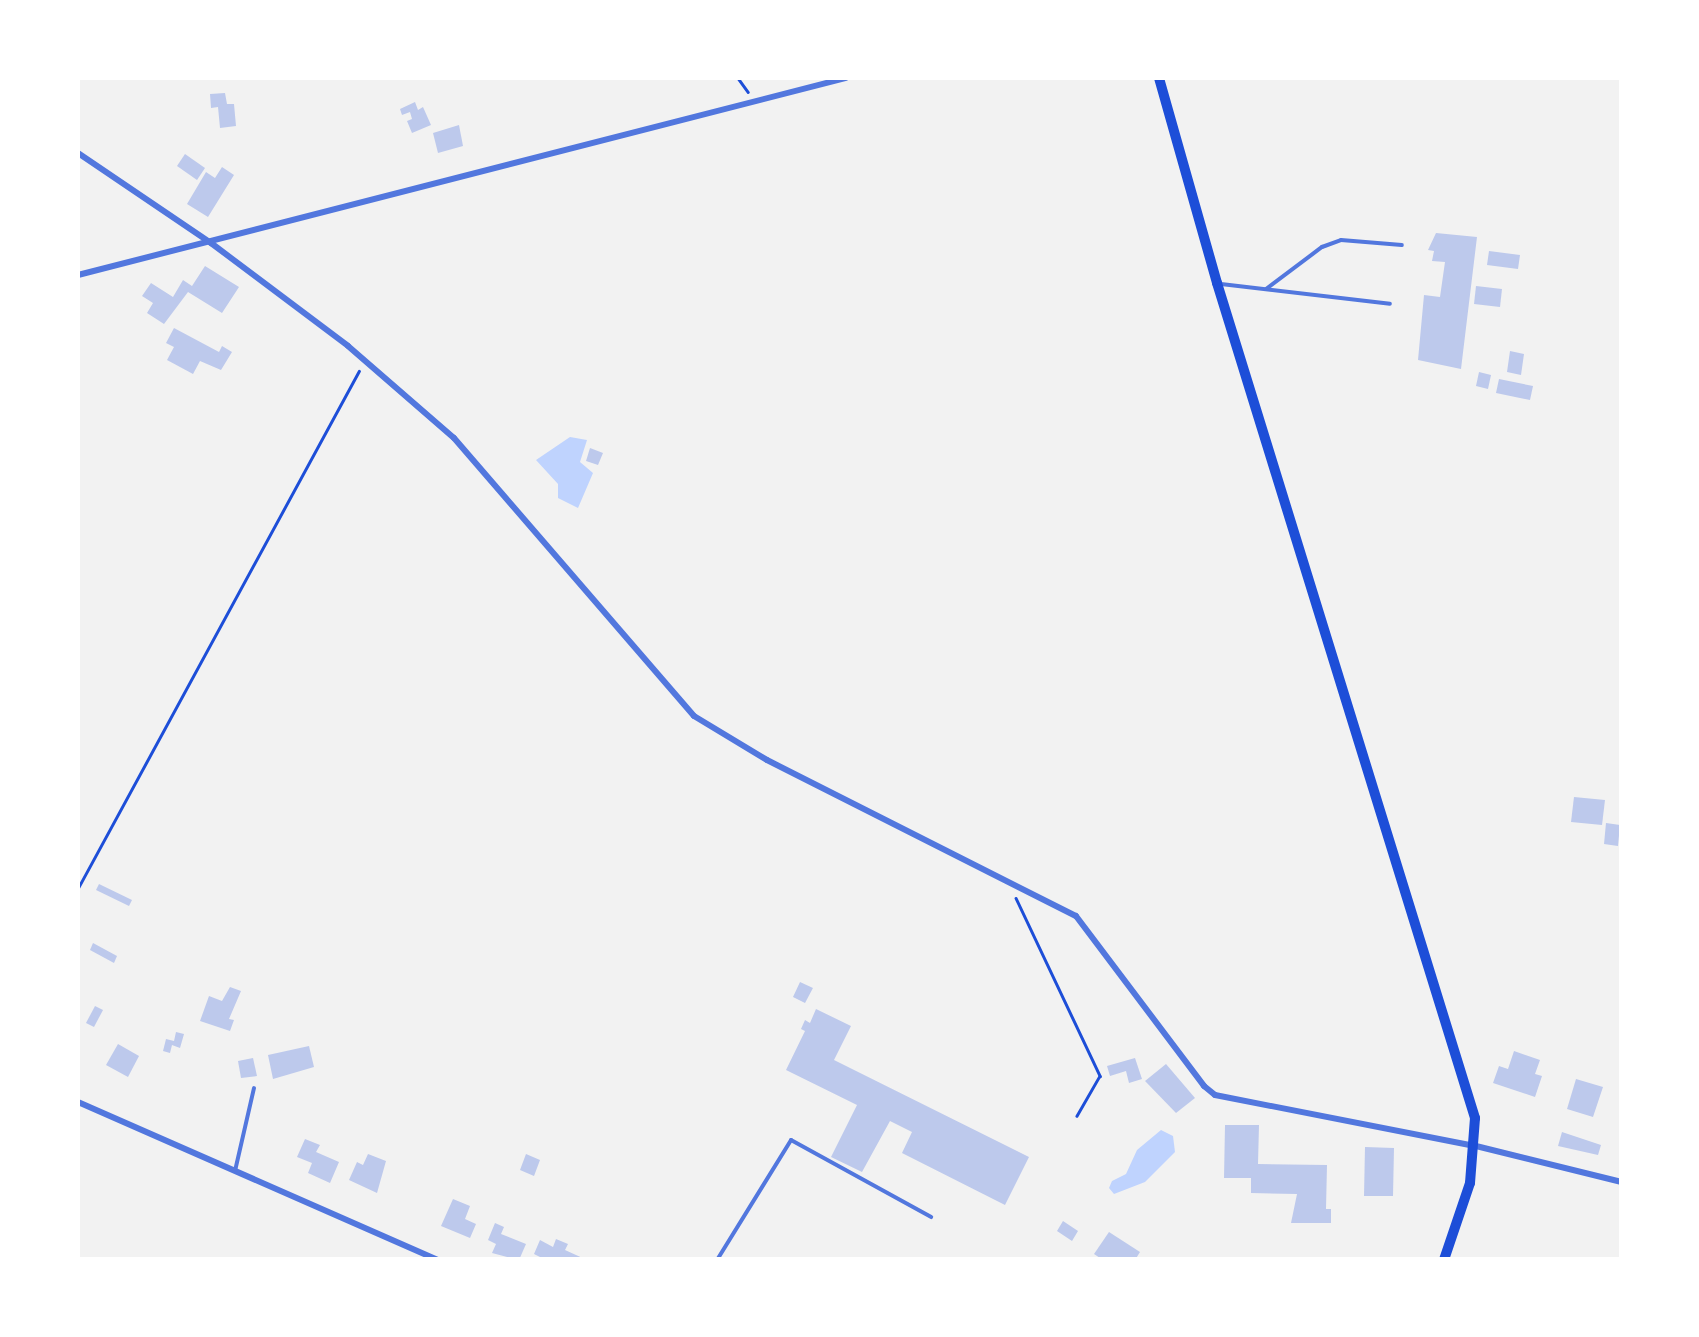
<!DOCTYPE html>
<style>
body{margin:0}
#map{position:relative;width:1699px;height:1337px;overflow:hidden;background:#f2f2f2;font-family:"IBM Plex Serif",serif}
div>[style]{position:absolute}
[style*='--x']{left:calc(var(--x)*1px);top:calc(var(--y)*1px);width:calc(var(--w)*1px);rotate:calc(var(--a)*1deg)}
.water>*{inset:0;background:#bfd3fe}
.building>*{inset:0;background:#bdc9ec}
.path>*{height:2.5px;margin:-1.25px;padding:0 1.25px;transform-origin:1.25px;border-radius:1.25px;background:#1d4ed8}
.service>*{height:4px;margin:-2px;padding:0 2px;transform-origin:2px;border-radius:2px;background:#5277de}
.minor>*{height:6px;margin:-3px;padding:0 3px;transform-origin:3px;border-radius:3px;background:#5277de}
.secondary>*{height:10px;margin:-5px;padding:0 5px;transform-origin:5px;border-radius:5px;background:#1d4ed8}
span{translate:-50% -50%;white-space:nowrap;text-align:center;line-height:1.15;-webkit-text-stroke:10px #fff;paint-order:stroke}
.frame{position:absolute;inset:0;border:80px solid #fff;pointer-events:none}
</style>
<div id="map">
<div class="water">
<div style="clip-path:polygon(570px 437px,587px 440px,580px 462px,593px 473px,578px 508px,558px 498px,558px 484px,536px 460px)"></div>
<div style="clip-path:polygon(1161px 1130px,1173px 1136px,1175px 1152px,1145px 1182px,1114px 1194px,1109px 1188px,1112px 1181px,1126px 1174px,1137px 1150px)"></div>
</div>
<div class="building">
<div style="clip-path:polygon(225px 93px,227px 104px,234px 104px,236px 126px,220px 128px,218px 107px,211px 108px,210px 94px)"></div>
<div style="clip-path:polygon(415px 102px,418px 110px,423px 107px,431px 125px,412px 133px,407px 121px,412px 119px,410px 112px,402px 115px,400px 109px)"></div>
<div style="clip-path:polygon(459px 125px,463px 146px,438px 153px,433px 133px)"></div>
<div style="clip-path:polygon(185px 154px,205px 168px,197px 180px,177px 166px)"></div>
<div style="clip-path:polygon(222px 167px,234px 175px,208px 217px,187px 204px,206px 172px,215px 178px)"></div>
<div style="clip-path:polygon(1436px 233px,1477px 237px,1461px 369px,1418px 360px,1424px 295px,1440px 297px,1445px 262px,1432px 261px,1434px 251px,1428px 250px)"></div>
<div style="clip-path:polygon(1489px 251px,1520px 255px,1518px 269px,1487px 265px)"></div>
<div style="clip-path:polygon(205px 266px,239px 287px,222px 313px,188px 292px,164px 324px,147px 313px,153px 303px,142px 296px,151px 283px,173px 297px,183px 280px,192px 286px)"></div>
<div style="clip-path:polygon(1476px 286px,1502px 289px,1500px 307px,1474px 304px)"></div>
<div style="clip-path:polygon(174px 328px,219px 352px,222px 346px,232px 352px,221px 370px,200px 361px,193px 374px,167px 360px,174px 347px,166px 343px)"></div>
<div style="clip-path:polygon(1510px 351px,1524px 354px,1521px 375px,1507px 372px)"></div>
<div style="clip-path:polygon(1479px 372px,1491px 375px,1488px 389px,1476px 386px)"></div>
<div style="clip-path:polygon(1499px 379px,1533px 386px,1530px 400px,1496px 393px)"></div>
<div style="clip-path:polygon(590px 448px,603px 453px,598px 465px,586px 461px)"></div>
<div style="clip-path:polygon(1574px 797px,1605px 800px,1602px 825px,1571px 822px)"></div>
<div style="clip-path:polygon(1606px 823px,1620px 825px,1618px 846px,1604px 844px)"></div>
<div style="clip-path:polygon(99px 884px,132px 900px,129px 906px,96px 890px)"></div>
<div style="clip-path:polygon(93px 943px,117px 956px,114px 963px,90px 950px)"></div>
<div style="clip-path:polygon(800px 982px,813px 988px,805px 1003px,793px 997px)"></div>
<div style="clip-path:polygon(230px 987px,241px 991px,229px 1019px,234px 1020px,230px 1031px,200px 1021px,209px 996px,222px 1001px)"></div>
<div style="clip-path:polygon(95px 1006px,103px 1010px,94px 1027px,86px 1023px)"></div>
<div style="clip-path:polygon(816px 1009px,851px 1026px,834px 1060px,1029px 1157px,1005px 1205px,902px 1153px,912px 1132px,890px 1121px,862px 1172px,831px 1157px,857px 1105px,786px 1070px,805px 1031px,801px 1029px,805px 1020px,810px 1023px)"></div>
<div style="clip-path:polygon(176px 1032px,184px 1034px,180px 1048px,172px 1045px,170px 1053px,163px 1051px,166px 1039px,174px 1041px)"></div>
<div style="clip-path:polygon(118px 1044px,139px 1056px,128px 1077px,106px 1065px)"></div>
<div style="clip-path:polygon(309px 1046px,314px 1067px,273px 1079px,268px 1055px)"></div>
<div style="clip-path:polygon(1514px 1051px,1540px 1060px,1535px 1074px,1542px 1076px,1535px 1097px,1493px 1083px,1499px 1066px,1508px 1069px)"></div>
<div style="clip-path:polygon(253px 1058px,257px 1076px,241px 1078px,238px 1061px)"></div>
<div style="clip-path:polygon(1135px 1058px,1142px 1079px,1129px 1083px,1126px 1071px,1110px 1076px,1107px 1066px)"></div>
<div style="clip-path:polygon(1166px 1064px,1195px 1098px,1176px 1113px,1145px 1081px)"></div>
<div style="clip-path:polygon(1576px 1079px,1603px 1087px,1593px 1117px,1567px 1109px)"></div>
<div style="clip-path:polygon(1225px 1125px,1259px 1125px,1258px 1164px,1327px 1165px,1326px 1209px,1331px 1209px,1331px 1223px,1291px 1223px,1297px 1194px,1251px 1193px,1251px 1178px,1224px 1178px)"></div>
<div style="clip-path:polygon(1562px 1132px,1601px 1145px,1598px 1155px,1558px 1146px)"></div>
<div style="clip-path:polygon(305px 1139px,320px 1145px,316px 1152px,339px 1162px,330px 1183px,308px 1173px,312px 1163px,297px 1157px)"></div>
<div style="clip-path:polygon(1365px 1147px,1394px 1148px,1393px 1196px,1364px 1196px)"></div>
<div style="clip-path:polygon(368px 1154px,386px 1161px,377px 1193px,349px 1180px,357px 1162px,363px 1165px)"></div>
<div style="clip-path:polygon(526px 1154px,540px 1160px,534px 1176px,520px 1170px)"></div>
<div style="clip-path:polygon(453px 1199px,470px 1206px,465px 1219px,476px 1224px,470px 1238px,441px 1226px)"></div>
<div style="clip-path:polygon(1063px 1221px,1078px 1231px,1072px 1241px,1057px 1231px)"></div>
<div style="clip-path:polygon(495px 1223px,504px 1227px,501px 1234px,526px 1244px,519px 1260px,492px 1253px,496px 1244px,488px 1240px)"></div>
<div style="clip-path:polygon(1109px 1232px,1140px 1252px,1135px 1260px,1103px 1260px,1094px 1254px)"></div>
<div style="clip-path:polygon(556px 1239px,568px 1244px,565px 1250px,587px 1260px,546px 1260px,534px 1254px,540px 1240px,553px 1247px)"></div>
</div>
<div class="path">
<div style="--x:738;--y:78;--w:17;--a:54"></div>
<div style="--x:78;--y:888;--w:588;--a:-61.48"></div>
<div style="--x:1016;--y:898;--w:197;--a:64.7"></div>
<div style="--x:1100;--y:1076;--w:46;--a:119.9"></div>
</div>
<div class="service">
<div style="--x:1221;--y:284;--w:170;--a:6.7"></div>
<div style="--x:1266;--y:289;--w:70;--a:-36.9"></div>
<div style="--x:1322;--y:247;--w:20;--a:-20"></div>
<div style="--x:1341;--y:240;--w:61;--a:4.7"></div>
<div style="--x:235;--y:1171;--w:85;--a:-77.1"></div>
<div style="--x:717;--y:1260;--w:141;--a:-58.3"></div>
<div style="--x:791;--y:1140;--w:160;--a:28.8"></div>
</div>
<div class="minor">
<div style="--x:78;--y:153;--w:161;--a:34.1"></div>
<div style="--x:211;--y:243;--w:171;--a:36.9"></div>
<div style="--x:348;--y:346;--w:140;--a:41"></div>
<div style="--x:454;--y:438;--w:367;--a:49.2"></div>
<div style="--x:694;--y:716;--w:85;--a:31.1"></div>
<div style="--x:767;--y:760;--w:346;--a:26.8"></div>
<div style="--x:1076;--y:916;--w:213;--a:53"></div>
<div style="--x:1204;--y:1086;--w:14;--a:39"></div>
<div style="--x:1215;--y:1095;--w:266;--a:11.1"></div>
<div style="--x:1476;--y:1146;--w:150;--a:13.9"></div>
<div style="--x:78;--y:275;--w:793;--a:-14.39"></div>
<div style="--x:78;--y:1102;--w:393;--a:23.7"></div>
</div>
<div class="secondary">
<div style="--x:1159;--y:78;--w:213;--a:74.2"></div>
<div style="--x:1217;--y:283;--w:874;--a:72.83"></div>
<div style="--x:1475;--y:1118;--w:65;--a:94.4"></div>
<div style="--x:1470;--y:1183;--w:81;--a:108.7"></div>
</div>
<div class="frame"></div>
</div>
